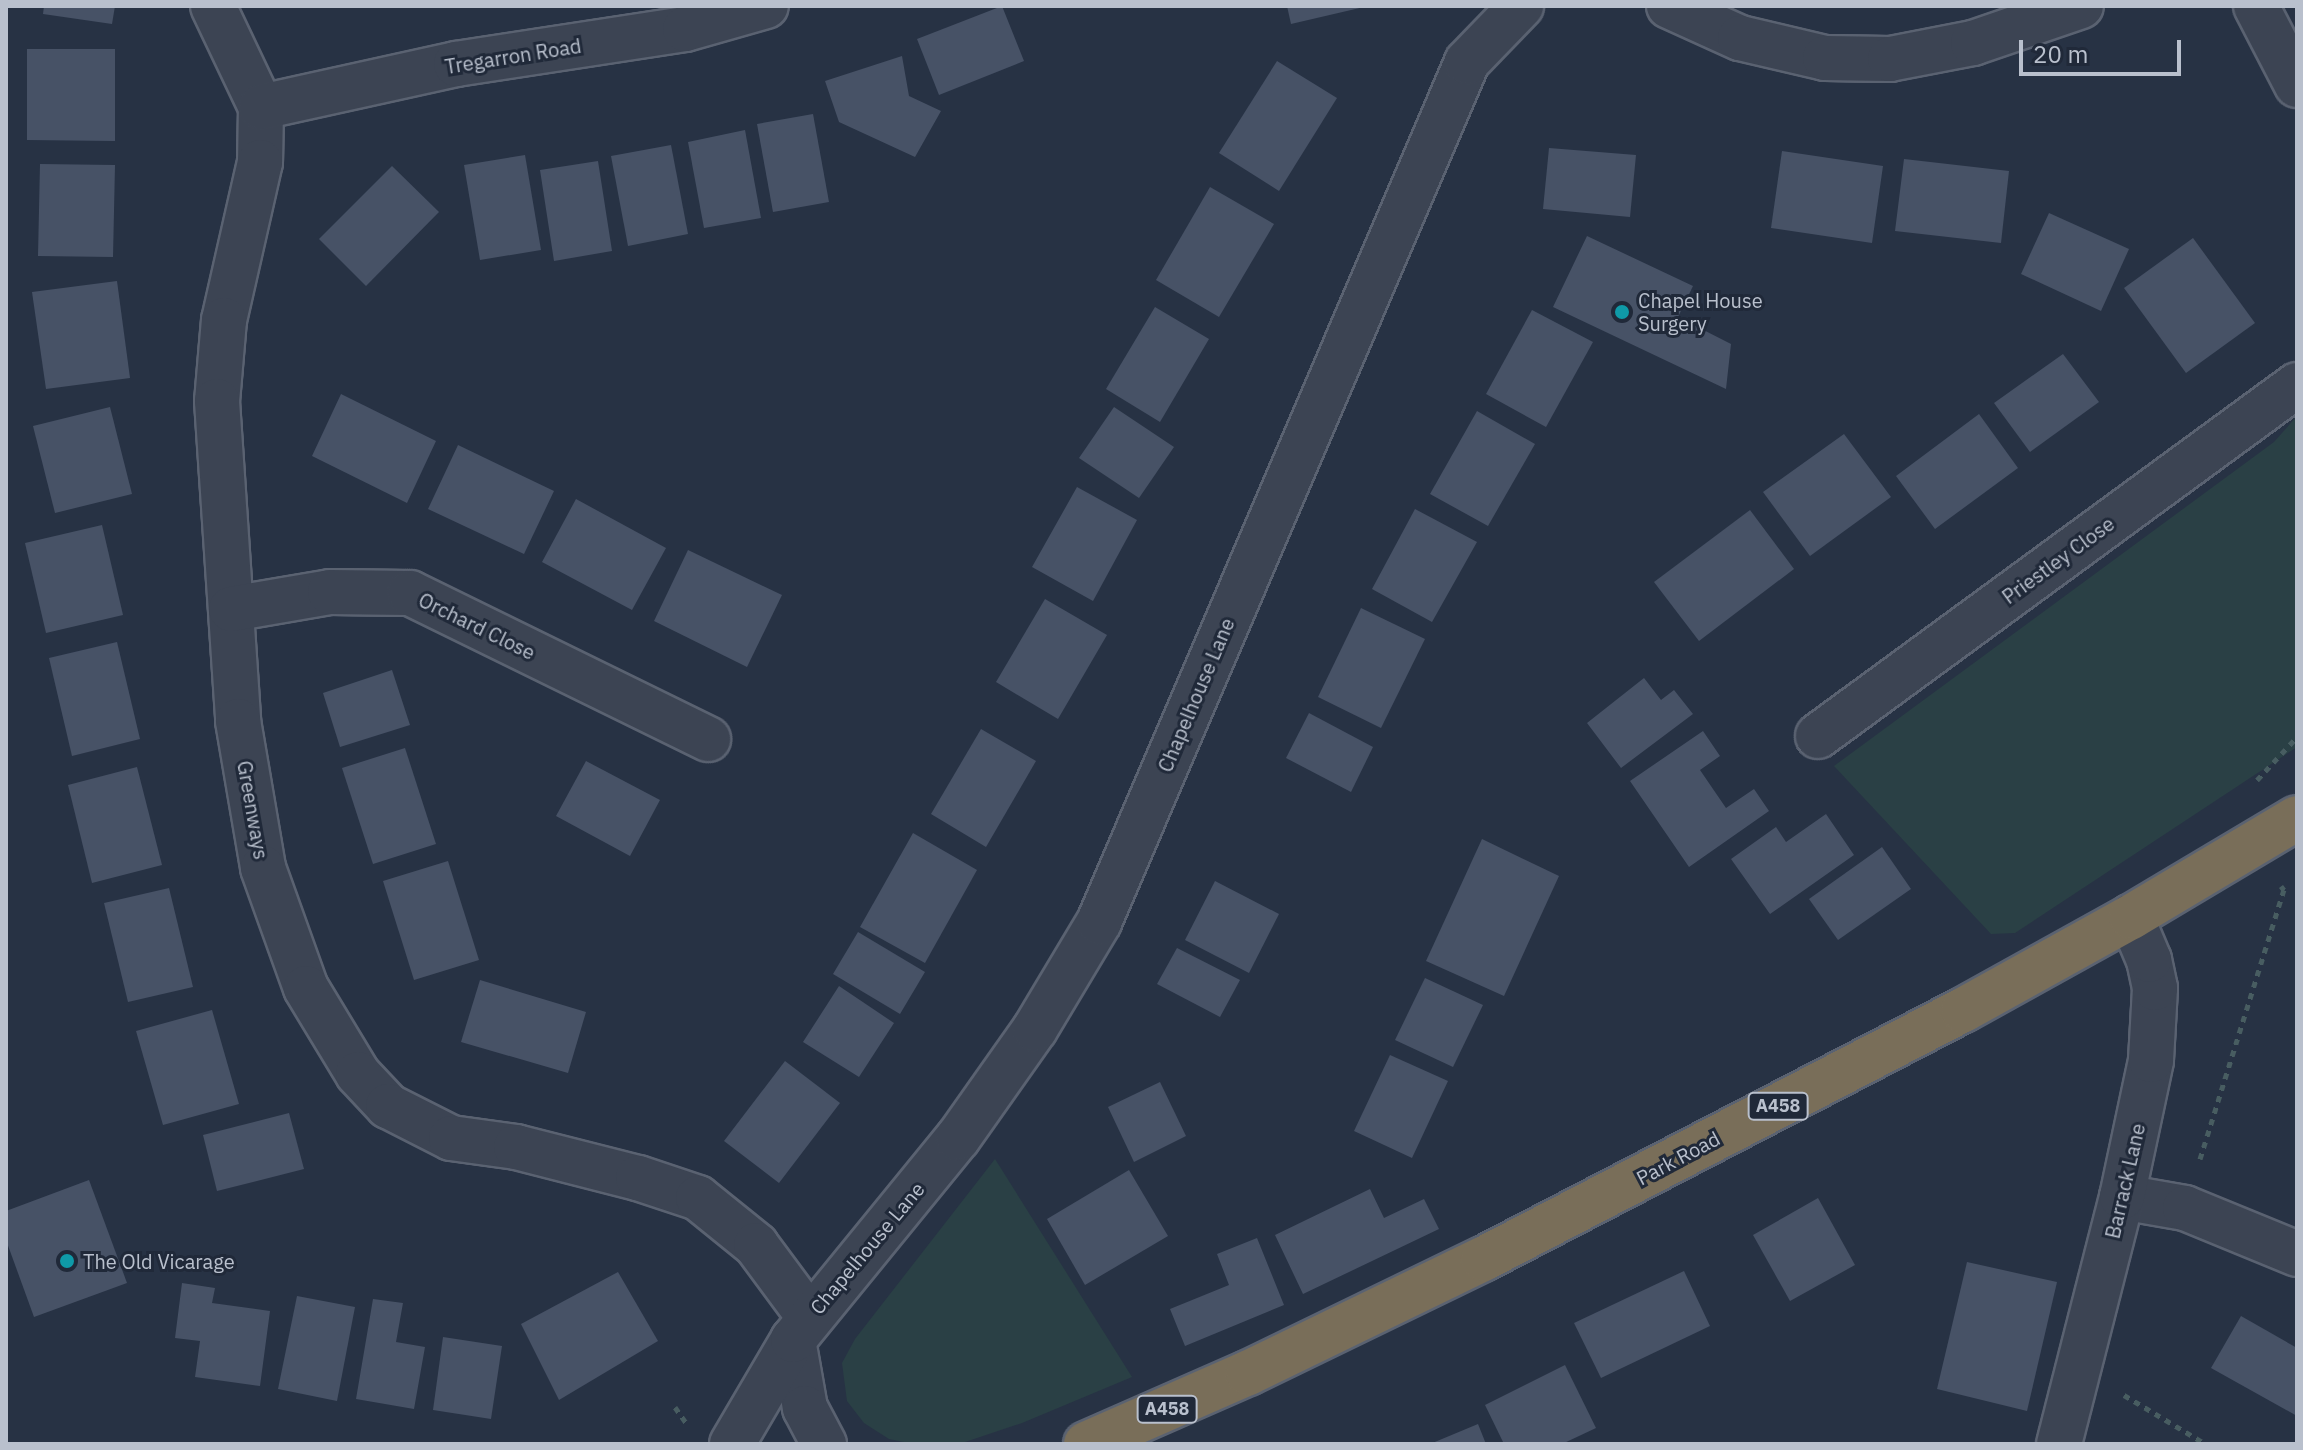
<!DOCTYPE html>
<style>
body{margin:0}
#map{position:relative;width:2303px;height:1450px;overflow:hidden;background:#273244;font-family:"IBM Plex Sans",sans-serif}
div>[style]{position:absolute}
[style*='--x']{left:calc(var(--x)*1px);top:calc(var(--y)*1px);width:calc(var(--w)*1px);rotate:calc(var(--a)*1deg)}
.green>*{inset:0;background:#2a4045}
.building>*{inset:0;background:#475266}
.path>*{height:5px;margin-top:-2.5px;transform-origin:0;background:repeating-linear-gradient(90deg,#485d61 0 6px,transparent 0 12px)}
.roads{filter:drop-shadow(2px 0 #5a6271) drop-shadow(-2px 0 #5a6271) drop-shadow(0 2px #5a6271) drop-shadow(0 -2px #5a6271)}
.minor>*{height:44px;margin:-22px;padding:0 22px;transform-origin:22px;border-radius:22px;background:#3c4453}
.highway>*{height:44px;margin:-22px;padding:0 22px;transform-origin:22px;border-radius:22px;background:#796e59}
.dots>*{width:22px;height:22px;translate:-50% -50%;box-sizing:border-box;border:4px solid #202939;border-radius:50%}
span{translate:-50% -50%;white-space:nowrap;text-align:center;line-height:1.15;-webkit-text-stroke:6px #202939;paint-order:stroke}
.shield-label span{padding:2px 6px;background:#202939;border:2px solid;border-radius:6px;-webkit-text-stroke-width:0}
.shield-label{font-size:18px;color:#b9c0cd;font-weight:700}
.street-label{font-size:20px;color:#b9c0cd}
.poi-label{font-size:20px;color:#b9c0cd}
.left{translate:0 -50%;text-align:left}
.frame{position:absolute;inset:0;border:8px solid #b9c0cd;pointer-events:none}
.scale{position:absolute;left:2019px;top:40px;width:162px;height:36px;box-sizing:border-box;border:4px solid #b9c0cd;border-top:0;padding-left:10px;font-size:24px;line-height:28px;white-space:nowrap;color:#b9c0cd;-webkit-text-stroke:6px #202939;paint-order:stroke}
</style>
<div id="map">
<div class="green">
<div style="clip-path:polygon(2297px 416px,2297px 747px,2015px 933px,1991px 934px,1834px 766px,2274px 442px)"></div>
<div style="clip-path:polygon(995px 1159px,1132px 1377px,1022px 1423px,959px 1444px,914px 1444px,889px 1439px,864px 1423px,847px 1401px,842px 1363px,855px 1339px)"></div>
</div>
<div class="building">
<div style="clip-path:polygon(44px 6px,115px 6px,112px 24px,43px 14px)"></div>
<div style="clip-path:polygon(1002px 6px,1024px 61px,939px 95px,917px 39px)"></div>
<div style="clip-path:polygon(1287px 6px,1363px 6px,1364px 7px,1291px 24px)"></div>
<div style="clip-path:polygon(27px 49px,115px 49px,115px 141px,27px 140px)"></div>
<div style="clip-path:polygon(902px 56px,909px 96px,941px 111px,915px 157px,839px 122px,825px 81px)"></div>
<div style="clip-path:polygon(1277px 61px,1337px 98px,1279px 191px,1219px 153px)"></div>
<div style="clip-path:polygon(813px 114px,829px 202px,773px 212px,757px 124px)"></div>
<div style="clip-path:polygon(745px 130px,761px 218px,704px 228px,688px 142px)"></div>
<div style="clip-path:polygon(671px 145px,688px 234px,628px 246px,611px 156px)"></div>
<div style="clip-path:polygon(1549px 148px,1636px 155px,1630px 217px,1543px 209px)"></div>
<div style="clip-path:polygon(1782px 151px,1883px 166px,1872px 243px,1771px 228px)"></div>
<div style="clip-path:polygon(525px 155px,541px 250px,480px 260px,464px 165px)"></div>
<div style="clip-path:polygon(1904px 159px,2009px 171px,2001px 243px,1895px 231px)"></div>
<div style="clip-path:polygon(598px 161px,612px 251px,554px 261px,540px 170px)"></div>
<div style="clip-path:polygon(40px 164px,115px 165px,113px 257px,38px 256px)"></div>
<div style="clip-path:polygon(392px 166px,439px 212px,366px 286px,319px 239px)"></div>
<div style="clip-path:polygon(1210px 187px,1274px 224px,1219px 317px,1156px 280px)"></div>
<div style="clip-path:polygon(2049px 213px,2129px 249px,2101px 311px,2021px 274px)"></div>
<div style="clip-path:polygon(1587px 236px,1693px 286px,1678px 317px,1731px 344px,1726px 389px,1553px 307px)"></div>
<div style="clip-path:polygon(2193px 238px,2255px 323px,2186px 373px,2124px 288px)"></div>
<div style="clip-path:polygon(117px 281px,130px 378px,46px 389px,32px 292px)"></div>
<div style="clip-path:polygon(1155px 307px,1209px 339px,1160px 422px,1106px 389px)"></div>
<div style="clip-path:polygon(1532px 310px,1593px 342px,1546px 427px,1486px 394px)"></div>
<div style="clip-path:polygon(2063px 354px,2099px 402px,2030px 452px,1994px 403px)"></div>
<div style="clip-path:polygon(341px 394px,436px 441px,407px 503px,312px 456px)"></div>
<div style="clip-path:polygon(110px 407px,132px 494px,55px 513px,33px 426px)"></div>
<div style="clip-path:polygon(1114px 407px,1174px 447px,1139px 498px,1079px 458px)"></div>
<div style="clip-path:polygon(1477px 411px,1535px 444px,1488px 526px,1430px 494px)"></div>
<div style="clip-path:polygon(1979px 414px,2018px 468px,1935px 529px,1896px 476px)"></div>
<div style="clip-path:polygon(1844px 434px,1891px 497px,1810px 556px,1763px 492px)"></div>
<div style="clip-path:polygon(458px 445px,554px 491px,524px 554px,428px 509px)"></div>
<div style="clip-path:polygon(1077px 487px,1137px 520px,1093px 601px,1032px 567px)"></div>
<div style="clip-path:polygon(576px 499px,666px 548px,632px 610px,542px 562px)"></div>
<div style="clip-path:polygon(1415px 509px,1477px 542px,1432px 622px,1372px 589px)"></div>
<div style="clip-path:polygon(1750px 510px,1794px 569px,1699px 641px,1654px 582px)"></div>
<div style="clip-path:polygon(102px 525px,123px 615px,46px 633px,25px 543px)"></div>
<div style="clip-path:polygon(688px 550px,782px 595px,747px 667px,654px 621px)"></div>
<div style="clip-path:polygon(1045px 599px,1107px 635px,1058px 719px,996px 682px)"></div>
<div style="clip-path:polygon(1361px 608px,1425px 639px,1381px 728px,1318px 697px)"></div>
<div style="clip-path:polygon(117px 642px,140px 739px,72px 756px,49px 658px)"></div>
<div style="clip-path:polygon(392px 670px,410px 725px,340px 747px,323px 693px)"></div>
<div style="clip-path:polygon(1644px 678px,1661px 700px,1674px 690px,1693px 714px,1621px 768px,1587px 723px)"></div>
<div style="clip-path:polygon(1309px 713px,1373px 747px,1351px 792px,1286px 758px)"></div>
<div style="clip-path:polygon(981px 729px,1036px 761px,986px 847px,931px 814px)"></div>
<div style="clip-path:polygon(1703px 731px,1720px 756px,1700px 770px,1726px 808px,1754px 789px,1769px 811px,1689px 867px,1630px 781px)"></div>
<div style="clip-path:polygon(405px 748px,436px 844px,373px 864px,342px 768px)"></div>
<div style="clip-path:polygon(586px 761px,660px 800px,630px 856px,556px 816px)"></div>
<div style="clip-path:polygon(137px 767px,162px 865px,92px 883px,68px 785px)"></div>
<div style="clip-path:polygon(1826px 814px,1854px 855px,1770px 914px,1731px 859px,1776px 827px,1786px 842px)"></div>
<div style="clip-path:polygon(913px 833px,977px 870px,925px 963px,860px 927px)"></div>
<div style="clip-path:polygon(1482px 839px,1559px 876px,1504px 996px,1426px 961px)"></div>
<div style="clip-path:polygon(1882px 847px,1911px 889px,1838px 940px,1809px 899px)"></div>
<div style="clip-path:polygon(448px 861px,479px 960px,414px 980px,383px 881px)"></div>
<div style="clip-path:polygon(1215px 881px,1279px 914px,1249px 973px,1185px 940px)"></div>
<div style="clip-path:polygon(169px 888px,193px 987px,128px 1002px,104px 903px)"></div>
<div style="clip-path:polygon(858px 932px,925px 972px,900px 1014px,833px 974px)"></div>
<div style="clip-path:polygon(1177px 948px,1240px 980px,1220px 1017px,1157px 984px)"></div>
<div style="clip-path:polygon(1425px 978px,1483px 1005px,1453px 1067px,1395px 1040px)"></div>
<div style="clip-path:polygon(480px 980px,586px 1012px,568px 1073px,461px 1042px)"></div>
<div style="clip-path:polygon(839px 986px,894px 1023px,859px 1077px,803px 1042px)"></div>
<div style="clip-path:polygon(212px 1010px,239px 1104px,163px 1125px,136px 1031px)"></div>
<div style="clip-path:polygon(1390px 1055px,1448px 1081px,1412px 1158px,1354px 1131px)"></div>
<div style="clip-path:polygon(785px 1061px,840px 1103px,779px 1183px,724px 1141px)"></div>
<div style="clip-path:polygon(1160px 1082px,1186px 1136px,1134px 1162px,1108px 1107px)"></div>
<div style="clip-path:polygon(289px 1113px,304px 1169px,217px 1191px,203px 1135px)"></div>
<div style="clip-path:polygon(1129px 1170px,1168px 1236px,1085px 1285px,1047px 1219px)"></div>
<div style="clip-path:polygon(89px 1180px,127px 1283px,34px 1317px,6px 1240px,6px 1211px)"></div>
<div style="clip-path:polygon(1370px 1189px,1384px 1218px,1424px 1199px,1439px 1229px,1303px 1294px,1275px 1235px)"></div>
<div style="clip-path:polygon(1818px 1198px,1855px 1265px,1790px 1301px,1753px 1235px)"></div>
<div style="clip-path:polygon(1257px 1238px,1284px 1305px,1185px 1346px,1170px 1309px,1229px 1285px,1217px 1254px)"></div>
<div style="clip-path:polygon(1967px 1262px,2057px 1282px,2027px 1411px,1937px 1389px)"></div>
<div style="clip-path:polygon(1684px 1271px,1710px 1326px,1601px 1378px,1574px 1323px)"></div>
<div style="clip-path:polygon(618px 1272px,658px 1341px,559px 1400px,521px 1324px)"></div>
<div style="clip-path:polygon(182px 1283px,215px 1288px,212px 1303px,270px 1311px,260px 1386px,195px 1377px,200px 1341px,175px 1338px)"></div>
<div style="clip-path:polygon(297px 1296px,355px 1307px,337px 1401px,278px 1389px)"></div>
<div style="clip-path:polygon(373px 1299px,403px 1303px,396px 1342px,425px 1347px,414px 1409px,356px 1399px)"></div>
<div style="clip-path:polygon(2241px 1316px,2297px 1348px,2297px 1416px,2211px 1368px)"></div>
<div style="clip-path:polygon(443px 1337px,502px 1346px,491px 1419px,433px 1410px)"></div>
<div style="clip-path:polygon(1565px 1365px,1596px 1428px,1562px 1444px,1504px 1444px,1485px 1405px)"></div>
<div style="clip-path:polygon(1478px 1424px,1486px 1444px,1430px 1444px)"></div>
</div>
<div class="path">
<div style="--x:2257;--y:780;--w:59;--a:-47.1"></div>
<div style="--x:2200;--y:1159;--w:282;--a:-72.7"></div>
<div style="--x:2284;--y:890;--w:5;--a:-127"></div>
<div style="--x:2124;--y:1395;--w:96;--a:30.9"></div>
<div style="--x:675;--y:1407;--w:19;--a:55"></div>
</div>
<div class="roads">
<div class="minor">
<div style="--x:213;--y:6;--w:112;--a:64.6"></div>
<div style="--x:261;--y:107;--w:55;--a:91"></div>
<div style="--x:260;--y:162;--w:162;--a:102.8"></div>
<div style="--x:224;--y:320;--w:81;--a:94.9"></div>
<div style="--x:217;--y:401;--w:321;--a:86.2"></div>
<div style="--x:238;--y:721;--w:149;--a:80.3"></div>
<div style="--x:263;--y:868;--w:127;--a:70.3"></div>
<div style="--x:306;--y:988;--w:100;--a:58.8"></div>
<div style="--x:358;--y:1074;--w:44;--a:46.8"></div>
<div style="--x:388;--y:1106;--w:71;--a:26.9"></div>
<div style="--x:451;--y:1138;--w:66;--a:7.9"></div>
<div style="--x:516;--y:1147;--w:126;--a:14.3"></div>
<div style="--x:638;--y:1178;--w:63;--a:18.4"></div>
<div style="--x:698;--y:1198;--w:75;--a:39"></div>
<div style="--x:756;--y:1245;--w:91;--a:53.5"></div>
<div style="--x:1669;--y:6;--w:78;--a:24.3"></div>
<div style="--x:1740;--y:38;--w:87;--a:13.2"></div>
<div style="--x:1825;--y:58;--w:65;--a:0.9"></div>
<div style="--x:1890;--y:59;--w:85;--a:-10.9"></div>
<div style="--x:1973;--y:43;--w:114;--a:-18.9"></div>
<div style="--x:2256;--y:6;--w:89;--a:62.6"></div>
<div style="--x:261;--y:107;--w:200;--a:-12.4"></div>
<div style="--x:456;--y:64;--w:232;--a:-8.7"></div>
<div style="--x:685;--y:29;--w:84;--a:-15.9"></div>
<div style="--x:231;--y:609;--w:100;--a:-9.7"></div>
<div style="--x:330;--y:592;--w:80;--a:0.7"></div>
<div style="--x:410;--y:593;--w:332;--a:26.1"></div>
<div style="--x:1818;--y:736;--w:594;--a:-36.23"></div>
<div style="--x:2122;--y:1197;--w:64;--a:9.9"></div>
<div style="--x:2185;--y:1208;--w:121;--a:22.3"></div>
<div style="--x:793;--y:1340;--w:69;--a:80"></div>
<div style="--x:805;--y:1408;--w:41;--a:62.2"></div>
<div style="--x:732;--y:1444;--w:121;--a:-59.6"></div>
<div style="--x:793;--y:1340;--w:261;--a:-50.8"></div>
<div style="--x:958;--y:1138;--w:133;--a:-54.8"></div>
<div style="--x:1035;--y:1029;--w:125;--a:-59.1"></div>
<div style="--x:1099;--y:922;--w:935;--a:-66.83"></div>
<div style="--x:1467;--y:62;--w:78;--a:-46"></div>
<div style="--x:2059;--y:1444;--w:255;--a:-75.7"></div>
<div style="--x:2122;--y:1197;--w:140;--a:-78"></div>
<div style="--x:2151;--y:1060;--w:72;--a:-86.8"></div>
<div style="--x:2155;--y:988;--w:29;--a:-102"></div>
<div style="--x:2149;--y:960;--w:47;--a:-112.7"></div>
</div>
<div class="highway">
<div style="--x:1086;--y:1444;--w:177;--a:-23.7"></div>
<div style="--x:1248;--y:1373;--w:261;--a:-25.9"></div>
<div style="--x:1483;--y:1259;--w:541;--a:-27.42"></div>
<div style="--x:1963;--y:1010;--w:192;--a:-29"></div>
<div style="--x:2131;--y:917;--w:193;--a:-30.8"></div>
</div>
</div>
<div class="dots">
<div style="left:1622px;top:312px;background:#0f9aa8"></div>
<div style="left:67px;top:1261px;background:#0f9aa8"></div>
</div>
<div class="shield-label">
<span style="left:1778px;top:1106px">A458</span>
<span style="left:1167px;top:1409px">A458</span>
</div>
<div class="street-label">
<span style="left:513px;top:56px;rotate:-9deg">Tregarron Road</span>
<span style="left:2058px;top:560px;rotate:-36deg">Priestley Close</span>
<span style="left:477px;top:626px;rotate:26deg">Orchard Close</span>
<span style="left:1196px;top:695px;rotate:-67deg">Chapelhouse Lane</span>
<span style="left:253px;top:810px;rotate:80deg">Greenways</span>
<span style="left:1678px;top:1158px;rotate:-28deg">Park Road</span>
<span style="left:2125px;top:1181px;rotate:-77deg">Barrack Lane</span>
<span style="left:867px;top:1248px;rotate:-50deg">Chapelhouse Lane</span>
</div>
<div class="poi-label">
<span class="left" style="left:1638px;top:312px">Chapel House<br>Surgery</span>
<span class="left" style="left:83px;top:1261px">The Old Vicarage</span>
</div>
<div class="frame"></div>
<div class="scale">20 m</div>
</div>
